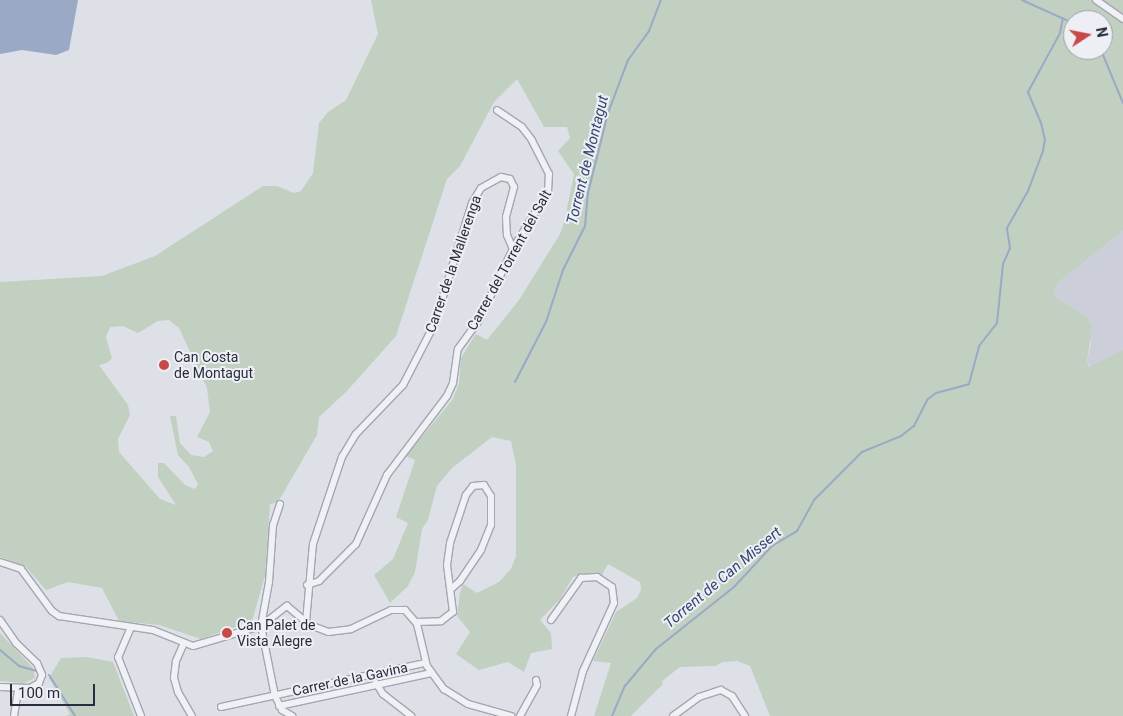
<!DOCTYPE html>
<style>
body{margin:0}
#map{position:relative;width:1123px;height:716px;overflow:hidden;background:#dee0e7;font-family:Roboto,sans-serif}
div>[style]{position:absolute}
[style*='--x']{left:calc(var(--x)*1px);top:calc(var(--y)*1px);width:calc(var(--w)*1px);rotate:calc(var(--a)*1deg)}
.built>*{inset:0;background:#cccfd9}
.green>*{inset:0;background:#c1d0c0}
.water>*{inset:0;background:#9aa9c5}
.stream>*{height:2px;margin:-1px;padding:0 1px;transform-origin:1px;border-radius:1px;background:#9aa9c5}
.roads{filter:drop-shadow(1px 0 #a4a6b1) drop-shadow(-1px 0 #a4a6b1) drop-shadow(0 1px #a4a6b1) drop-shadow(0 -1px #a4a6b1)}
.street>*{height:6px;margin:-3px;padding:0 3px;transform-origin:3px;border-radius:3px;background:#f0f1f5}
.dots>*{width:14px;height:14px;translate:-50% -50%;box-sizing:border-box;border:2px solid #edeff5;border-radius:50%}
span{translate:-50% -50%;white-space:nowrap;text-align:center;line-height:1.15;-webkit-text-stroke:4px #edeff5;paint-order:stroke}
.street-label{font-size:14px;color:#282c3d}
.poi-label{font-size:14px;color:#282c3d}
.left{translate:0 -50%;text-align:left}
.water-label{font-size:15px;color:#34466f;font-style:italic}
.north{position:absolute;left:1063px;top:10px;width:50px;height:50px;box-sizing:border-box;background:#edeff5;border:1px solid #9ea1ab;border-radius:50%;rotate:79deg;font-size:14px;font-weight:700;line-height:20px;text-align:center;color:#282c3d}
.north::after{content:'';display:block;margin:auto;width:18px;height:22px;background:#c74848;clip-path:polygon(50% 0,100% 100%,50% 72%,0 100%)}
.scale{position:absolute;left:10px;top:684px;width:85px;height:22px;box-sizing:border-box;border:2px solid #282c3d;border-top:0;padding-left:6px;font-size:15px;line-height:18px;white-space:nowrap;color:#282c3d;-webkit-text-stroke:4px #edeff5;paint-order:stroke}
</style>
<div id="map">
<div class="built">
<div style="clip-path:polygon(1123px 231px,1123px 350px,1090px 367px,1087px 361px,1091px 343px,1078px 311px,1055px 297px,1054px 290px,1059px 282px)"></div>
</div>
<div class="green">
<div style="clip-path:polygon(evenodd,371px 0,1123px 0,1123px 231px,1059px 282px,1054px 290px,1055px 297px,1086px 316px,1092px 328px,1087px 361px,1089px 367px,1123px 350px,1123px 716px,770px 716px,750px 666px,737px 661px,723px 662px,715px 666px,680px 667px,662px 681px,663px 684px,631px 716px,594px 716px,611px 663px,593px 661px,616px 612px,637px 598px,641px 590px,640px 582px,608px 564px,602px 575px,583px 573px,573px 577px,560px 599px,540px 620px,551px 633px,552px 649px,531px 653px,524px 672px,508px 662px,479px 670px,456px 654px,470px 632px,457px 616px,460px 593px,463px 584px,477px 593px,499px 582px,511px 569px,516px 556px,516px 465px,511px 441px,492px 437px,452px 468px,437px 486px,428px 520px,422px 529px,415px 572px,408px 586px,390px 603px,374px 575px,393px 559px,408px 523px,396px 517px,415px 460px,406px 456px,453px 399px,459px 383px,461px 358px,470px 343px,476px 334px,487px 340px,519px 300px,560px 234px,565px 219px,574px 174px,558px 151px,570px 138px,567px 127px,544px 127px,517px 79px,494px 102px,460px 166px,447px 179px,396px 336px,347px 391px,319px 417px,317px 435px,278px 502px,270px 504px,265px 576px,252px 621px,201px 639px,159px 625px,119px 621px,102px 588px,68px 582px,46px 590px,25px 566px,0 557px,0 282px,102px 276px,155px 256px,263px 186px,277px 186px,294px 193px,301px 191px,313px 173px,319px 123px,328px 112px,346px 100px,378px 34px,371px 0,1073px 20px,1103px 20px,1103px 50px,1073px 50px,1073px 20px,371px 0,169px 320px,179px 328px,207px 388px,210px 412px,197px 437px,209px 442px,213px 451px,204px 457px,191px 455px,180px 443px,176px 416px,170px 416px,178px 455px,189px 467px,198px 484px,195px 489px,185px 485px,164px 463px,158px 463px,158px 477px,176px 505px,160px 499px,119px 452px,118px 439px,130px 415px,128px 405px,99px 365px,107px 363px,112px 358px,106px 337px,110px 327px,123px 326px,138px 333px,158px 321px,169px 320px)"></div>
<div style="clip-path:polygon(0 633px,33px 668px,35px 678px,24px 683px,0 681px)"></div>
<div style="clip-path:polygon(87px 657px,113px 662px,134px 716px,66px 716px,70px 714px,49px 678px,61px 658px)"></div>
</div>
<div class="water">
<div style="clip-path:polygon(0 0,78px 0,69px 50px,56px 55px,22px 50px,0 54px)"></div>
</div>
<div class="stream">
<div style="--x:1022;--y:0;--w:56;--a:24.3"></div>
<div style="--x:1101;--y:50;--w:57;--a:67.5"></div>
<div style="--x:515;--y:382;--w:68;--a:-62.7"></div>
<div style="--x:546;--y:322;--w:55;--a:-71.9"></div>
<div style="--x:563;--y:270;--w:49;--a:-63.4"></div>
<div style="--x:585;--y:226;--w:33;--a:-85"></div>
<div style="--x:588;--y:193;--w:82;--a:-76"></div>
<div style="--x:608;--y:113;--w:57;--a:-69.3"></div>
<div style="--x:628;--y:60;--w:36;--a:-54"></div>
<div style="--x:649;--y:31;--w:33;--a:-69"></div>
<div style="--x:0;--y:650;--w:25;--a:40"></div>
<div style="--x:19;--y:666;--w:19;--a:16"></div>
<div style="--x:49;--y:675;--w:49;--a:57.6"></div>
<div style="--x:612;--y:716;--w:33;--a:-67"></div>
<div style="--x:625;--y:686;--w:48;--a:-50"></div>
<div style="--x:656;--y:649;--w:100;--a:-38.5"></div>
<div style="--x:734;--y:587;--w:56;--a:-47.2"></div>
<div style="--x:772;--y:546;--w:29;--a:-31"></div>
<div style="--x:797;--y:531;--w:35;--a:-61"></div>
<div style="--x:814;--y:500;--w:68;--a:-45"></div>
<div style="--x:862;--y:452;--w:42;--a:-22.3"></div>
<div style="--x:901;--y:436;--w:16;--a:-38"></div>
<div style="--x:914;--y:426;--w:30;--a:-63"></div>
<div style="--x:928;--y:399;--w:10;--a:-37"></div>
<div style="--x:936;--y:393;--w:34;--a:-15"></div>
<div style="--x:969;--y:384;--w:39;--a:-75"></div>
<div style="--x:979;--y:346;--w:29;--a:-52"></div>
<div style="--x:997;--y:323;--w:59;--a:-84.2"></div>
<div style="--x:1003;--y:264;--w:17;--a:-66"></div>
<div style="--x:1010;--y:248;--w:20;--a:-99"></div>
<div style="--x:1007;--y:228;--w:43;--a:-60.4"></div>
<div style="--x:1028;--y:191;--w:43;--a:-69.4"></div>
<div style="--x:1043;--y:151;--w:11;--a:-80"></div>
<div style="--x:1045;--y:140;--w:17;--a:-103"></div>
<div style="--x:1041;--y:123;--w:34;--a:-113"></div>
<div style="--x:1028;--y:92;--w:67;--a:-61.5"></div>
<div style="--x:1060;--y:33;--w:15;--a:-79"></div>
</div>
<div class="roads">
<div class="street">
<div style="--x:1096;--y:0;--w:33;--a:35"></div>
<div style="--x:280;--y:504;--w:22;--a:108"></div>
<div style="--x:273;--y:525;--w:57;--a:94"></div>
<div style="--x:269;--y:582;--w:45;--a:100.3"></div>
<div style="--x:261;--y:626;--w:71;--a:78.7"></div>
<div style="--x:275;--y:696;--w:16;--a:63"></div>
<div style="--x:282;--y:710;--w:12;--a:31"></div>
<div style="--x:0;--y:562;--w:22;--a:18"></div>
<div style="--x:21;--y:569;--w:52;--a:53.6"></div>
<div style="--x:52;--y:611;--w:9;--a:36"></div>
<div style="--x:59;--y:616;--w:95;--a:8.5"></div>
<div style="--x:153;--y:630;--w:43;--a:21.8"></div>
<div style="--x:193;--y:646;--w:71;--a:-16.4"></div>
<div style="--x:261;--y:626;--w:33;--a:-38"></div>
<div style="--x:287;--y:606;--w:30;--a:40"></div>
<div style="--x:310;--y:625;--w:19;--a:21"></div>
<div style="--x:328;--y:632;--w:23;--a:-7"></div>
<div style="--x:351;--y:629;--w:44;--a:-25.4"></div>
<div style="--x:391;--y:610;--w:14;--a:0"></div>
<div style="--x:405;--y:610;--w:18;--a:49"></div>
<div style="--x:417;--y:624;--w:43;--a:76.6"></div>
<div style="--x:427;--y:666;--w:29;--a:54"></div>
<div style="--x:444;--y:689;--w:28;--a:32"></div>
<div style="--x:468;--y:704;--w:45;--a:15.6"></div>
<div style="--x:307;--y:585;--w:13;--a:-18"></div>
<div style="--x:319;--y:581;--w:52;--a:-45"></div>
<div style="--x:356;--y:544;--w:76;--a:-65.8"></div>
<div style="--x:387;--y:475;--w:99;--a:-52.8"></div>
<div style="--x:447;--y:396;--w:14;--a:-65"></div>
<div style="--x:453;--y:383;--w:34;--a:-82"></div>
<div style="--x:458;--y:349;--w:36;--a:-54"></div>
<div style="--x:479;--y:320;--w:83;--a:-64.4"></div>
<div style="--x:515;--y:245;--w:62;--a:-58.1"></div>
<div style="--x:548;--y:192;--w:18;--a:-87"></div>
<div style="--x:549;--y:174;--w:38;--a:-117"></div>
<div style="--x:532;--y:140;--w:16;--a:-128"></div>
<div style="--x:522;--y:127;--w:30;--a:-146"></div>
<div style="--x:0;--y:620;--w:28;--a:55"></div>
<div style="--x:16;--y:643;--w:29;--a:44"></div>
<div style="--x:37;--y:663;--w:13;--a:67"></div>
<div style="--x:42;--y:675;--w:9;--a:111"></div>
<div style="--x:39;--y:683;--w:10;--a:151"></div>
<div style="--x:30;--y:688;--w:30;--a:-178"></div>
<div style="--x:551;--y:620;--w:52;--a:-54.5"></div>
<div style="--x:581;--y:578;--w:16;--a:-4"></div>
<div style="--x:597;--y:577;--w:18;--a:34"></div>
<div style="--x:612;--y:587;--w:16;--a:83"></div>
<div style="--x:614;--y:603;--w:75;--a:114.5"></div>
<div style="--x:583;--y:671;--w:47;--a:104.9"></div>
<div style="--x:306;--y:622;--w:78;--a:-84.9"></div>
<div style="--x:313;--y:544;--w:92;--a:-71.6"></div>
<div style="--x:342;--y:457;--w:27;--a:-59"></div>
<div style="--x:356;--y:434;--w:68;--a:-46.2"></div>
<div style="--x:403;--y:385;--w:68;--a:-62.7"></div>
<div style="--x:434;--y:325;--w:128;--a:-72.7"></div>
<div style="--x:472;--y:203;--w:17;--a:-59"></div>
<div style="--x:481;--y:188;--w:23;--a:-29"></div>
<div style="--x:501;--y:177;--w:9;--a:13"></div>
<div style="--x:510;--y:179;--w:9;--a:63"></div>
<div style="--x:514;--y:187;--w:31;--a:105"></div>
<div style="--x:506;--y:217;--w:18;--a:87"></div>
<div style="--x:507;--y:235;--w:15;--a:67"></div>
<div style="--x:416;--y:622;--w:25;--a:-2"></div>
<div style="--x:441;--y:621;--w:15;--a:-37"></div>
<div style="--x:453;--y:612;--w:47;--a:-97.3"></div>
<div style="--x:447;--y:565;--w:22;--a:-82"></div>
<div style="--x:450;--y:543;--w:51;--a:-71.6"></div>
<div style="--x:466;--y:495;--w:11;--a:-52"></div>
<div style="--x:473;--y:486;--w:11;--a:-5"></div>
<div style="--x:484;--y:485;--w:13;--a:58"></div>
<div style="--x:491;--y:496;--w:29;--a:90"></div>
<div style="--x:491;--y:525;--w:27;--a:112"></div>
<div style="--x:481;--y:550;--w:37;--a:124"></div>
<div style="--x:460;--y:581;--w:12;--a:138"></div>
<div style="--x:131;--y:627;--w:33;--a:113"></div>
<div style="--x:118;--y:657;--w:63;--a:68.7"></div>
<div style="--x:184;--y:643;--w:20;--a:114"></div>
<div style="--x:176;--y:661;--w:17;--a:97"></div>
<div style="--x:174;--y:678;--w:15;--a:74"></div>
<div style="--x:178;--y:692;--w:28;--a:60"></div>
<div style="--x:376;--y:683;--w:13;--a:58"></div>
<div style="--x:383;--y:694;--w:36;--a:38"></div>
<div style="--x:279;--y:706;--w:156;--a:-12.2"></div>
<div style="--x:221;--y:707;--w:209;--a:-12.2"></div>
<div style="--x:14;--y:716;--w:26;--a:-81"></div>
<div style="--x:520;--y:716;--w:35;--a:-61"></div>
<div style="--x:537;--y:685;--w:5;--a:-101"></div>
<div style="--x:673;--y:716;--w:32;--a:-36"></div>
<div style="--x:699;--y:697;--w:23;--a:-18"></div>
<div style="--x:721;--y:690;--w:13;--a:29"></div>
<div style="--x:732;--y:696;--w:24;--a:57"></div>
</div>
</div>
<div class="dots">
<div style="left:164px;top:365px;background:#c74848"></div>
<div style="left:227px;top:633px;background:#c74848"></div>
</div>
<div class="street-label">
<span style="left:509px;top:260px;rotate:-61deg">Carrer del Torrent del Salt</span>
<span style="left:453px;top:264px;rotate:-71deg">Carrer de la Mallerenga</span>
<span style="left:350px;top:679px;rotate:-12deg">Carrer de la Gavina</span>
</div>
<div class="poi-label">
<span class="left" style="left:174px;top:365px">Can Costa<br>de Montagut</span>
<span class="left" style="left:237px;top:633px">Can Palet de<br>Vista Alegre</span>
</div>
<div class="water-label">
<span style="left:588px;top:160px;rotate:-76deg">Torrent de Montagut</span>
<span style="left:723px;top:578px;rotate:-40deg">Torrent de Can Missert</span>
</div>
<div class="north">N</div>
<div class="scale">100 m</div>
</div>
